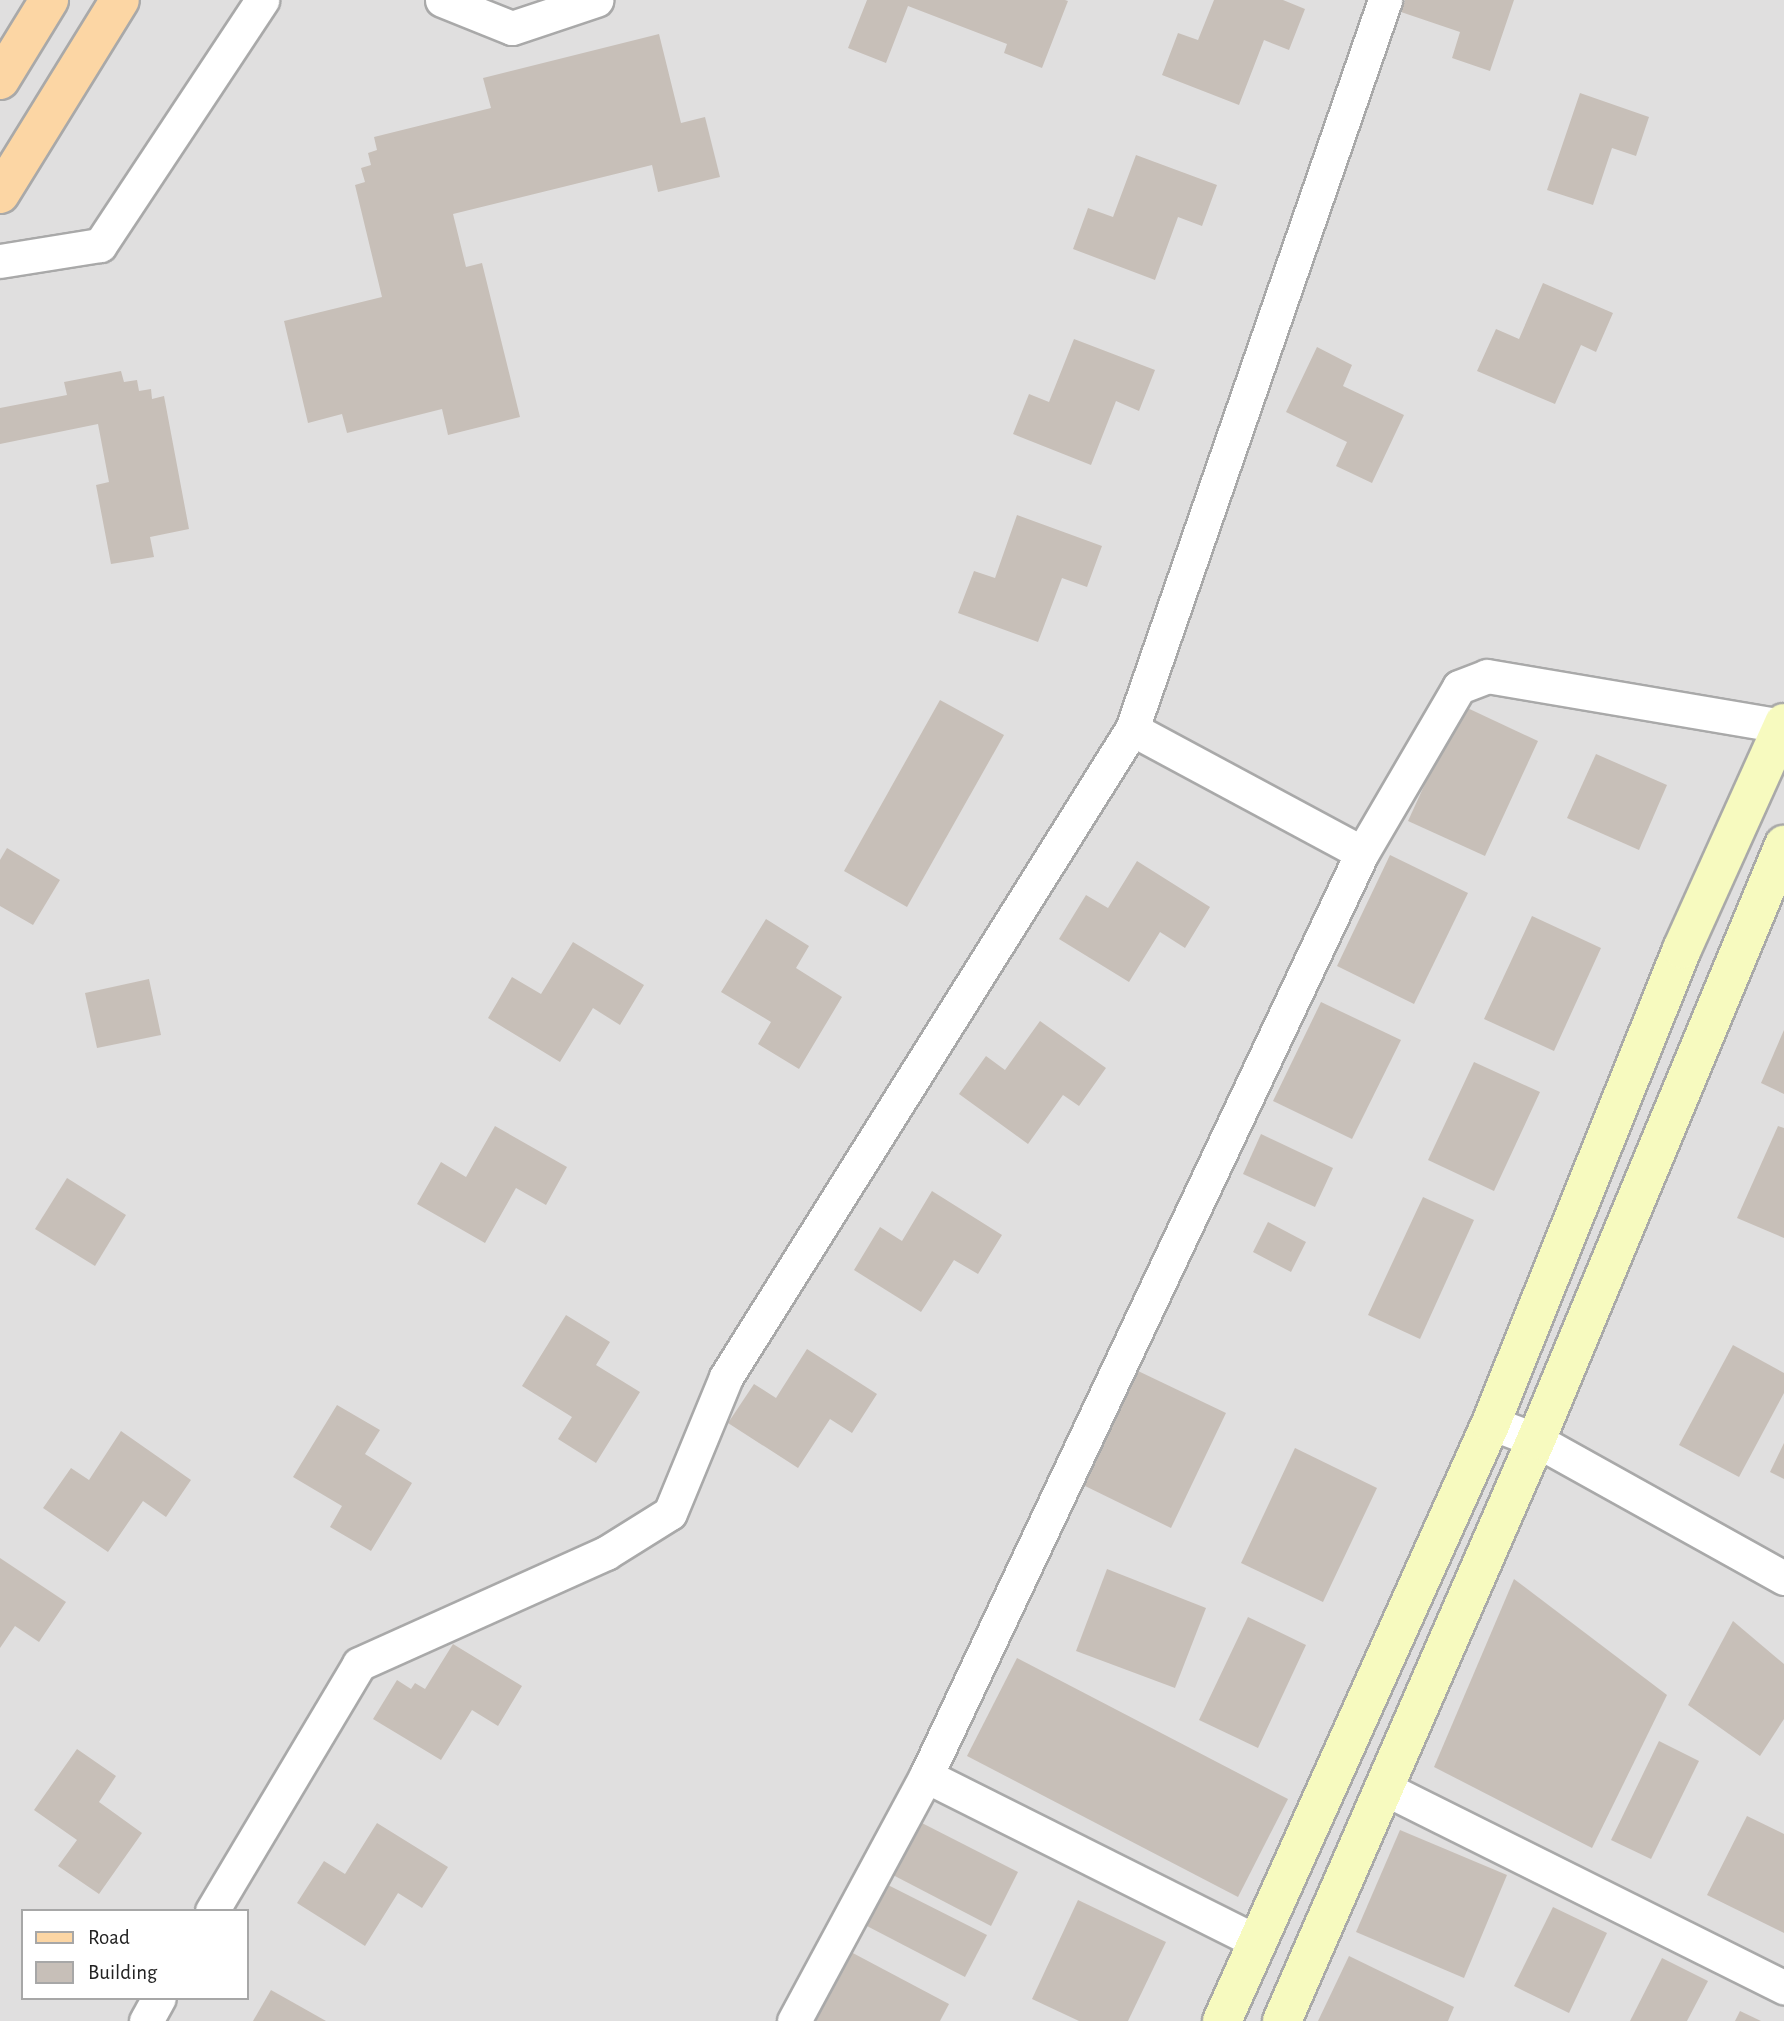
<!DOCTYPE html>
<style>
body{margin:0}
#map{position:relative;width:1784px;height:2021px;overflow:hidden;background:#f2efe9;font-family:"Alegreya Sans",sans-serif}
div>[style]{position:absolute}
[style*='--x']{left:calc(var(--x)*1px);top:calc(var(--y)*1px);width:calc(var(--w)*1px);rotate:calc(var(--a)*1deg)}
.residential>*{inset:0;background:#e0dfdf}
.building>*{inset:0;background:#c7bfb8}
.roads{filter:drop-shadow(2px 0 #a9a9a9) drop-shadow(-2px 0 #a9a9a9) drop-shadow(0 2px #a9a9a9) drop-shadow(0 -2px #a9a9a9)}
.minor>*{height:33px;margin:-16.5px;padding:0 16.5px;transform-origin:16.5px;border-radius:16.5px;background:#fff}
.secondary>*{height:38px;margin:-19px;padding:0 19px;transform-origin:19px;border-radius:19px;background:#f7fabf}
.primary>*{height:38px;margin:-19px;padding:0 19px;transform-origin:19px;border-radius:19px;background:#fcd6a4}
span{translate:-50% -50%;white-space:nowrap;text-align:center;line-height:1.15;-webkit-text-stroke:6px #fff;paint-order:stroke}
.legend{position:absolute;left:21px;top:1909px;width:228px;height:91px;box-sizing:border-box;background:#fff;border:2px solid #a7a7a7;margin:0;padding:9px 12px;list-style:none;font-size:21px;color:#222}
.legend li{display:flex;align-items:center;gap:14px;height:35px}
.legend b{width:35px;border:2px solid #a7a7a7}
</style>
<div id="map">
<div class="residential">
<div style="clip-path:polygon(evenodd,0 0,1784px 0,1784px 2021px,0 2021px,0 0,23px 1911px,247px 1911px,247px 1998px,23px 1998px,23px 1911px)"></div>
</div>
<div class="building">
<div style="clip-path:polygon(867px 0,1065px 0,1068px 1px,1042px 68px,1004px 53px,1007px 44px,908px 6px,886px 63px,848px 48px)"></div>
<div style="clip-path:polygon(1214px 0,1283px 0,1305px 9px,1289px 50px,1264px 40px,1239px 105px,1162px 75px,1178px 33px,1198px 40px)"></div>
<div style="clip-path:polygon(1405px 0,1514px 0,1490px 71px,1452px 58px,1460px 32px,1401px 12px)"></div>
<div style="clip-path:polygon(659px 34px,681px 123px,705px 117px,720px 177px,658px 192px,652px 165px,453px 214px,466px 267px,482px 263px,520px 417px,448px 435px,442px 409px,347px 433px,342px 414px,308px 423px,284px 321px,382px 297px,355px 185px,365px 182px,361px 168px,371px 165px,368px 153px,377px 150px,374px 137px,491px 108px,483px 78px)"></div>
<div style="clip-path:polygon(1580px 93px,1649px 117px,1636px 156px,1612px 148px,1593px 205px,1547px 190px)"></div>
<div style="clip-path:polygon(1136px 155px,1217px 185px,1202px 226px,1178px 217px,1155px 280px,1073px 249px,1088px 208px,1113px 217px)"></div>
<div style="clip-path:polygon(1543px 283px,1613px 313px,1596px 352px,1581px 345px,1555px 404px,1477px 371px,1496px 329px,1519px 339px)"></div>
<div style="clip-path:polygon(1074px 339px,1155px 370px,1139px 411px,1116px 401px,1091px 465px,1013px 434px,1029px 394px,1049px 402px)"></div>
<div style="clip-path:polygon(1317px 347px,1352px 365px,1343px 386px,1404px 415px,1372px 483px,1336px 466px,1347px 442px,1286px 412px)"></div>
<div style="clip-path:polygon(121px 371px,124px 382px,137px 380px,139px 391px,151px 389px,152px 399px,164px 396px,189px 529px,150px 537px,154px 557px,111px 564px,96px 485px,109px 482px,98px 424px,0 444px,0 408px,67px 395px,64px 382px)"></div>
<div style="clip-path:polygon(1017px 515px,1102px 546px,1087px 587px,1062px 578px,1038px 642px,958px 613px,974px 571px,995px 578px)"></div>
<div style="clip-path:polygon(940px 700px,1004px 735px,907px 907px,844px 871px)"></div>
<div style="clip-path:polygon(1461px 705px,1538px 741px,1485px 856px,1408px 821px)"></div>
<div style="clip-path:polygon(1596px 754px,1667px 785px,1639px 850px,1567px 818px)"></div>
<div style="clip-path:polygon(7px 848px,60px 880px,33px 925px,0 906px,0 860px)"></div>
<div style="clip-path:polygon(1390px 855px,1468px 893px,1414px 1004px,1337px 966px)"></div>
<div style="clip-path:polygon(1137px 861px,1210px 907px,1185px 948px,1160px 932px,1129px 982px,1059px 939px,1086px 895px,1108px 908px)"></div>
<div style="clip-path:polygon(1532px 916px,1601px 948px,1554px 1051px,1484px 1019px)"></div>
<div style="clip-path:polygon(766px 919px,809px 946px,796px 968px,842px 997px,799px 1069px,758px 1044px,771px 1022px,721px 992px)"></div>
<div style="clip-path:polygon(573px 942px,644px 985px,620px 1025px,593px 1008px,560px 1062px,488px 1018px,512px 977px,541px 994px)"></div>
<div style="clip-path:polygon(149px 979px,161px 1035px,97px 1048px,85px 993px)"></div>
<div style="clip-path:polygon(1321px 1002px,1401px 1040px,1352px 1139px,1273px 1101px)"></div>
<div style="clip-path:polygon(1040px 1021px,1106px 1068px,1079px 1106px,1063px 1095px,1028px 1144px,959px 1094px,986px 1056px,1005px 1070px)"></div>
<div style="clip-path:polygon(1784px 1030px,1784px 1094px,1761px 1083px)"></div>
<div style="clip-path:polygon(1474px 1062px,1540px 1092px,1494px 1191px,1428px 1160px)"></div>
<div style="clip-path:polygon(495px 1126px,567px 1167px,546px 1205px,516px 1188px,485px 1243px,417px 1204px,441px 1162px,466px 1177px)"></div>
<div style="clip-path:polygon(1778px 1126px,1784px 1128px,1784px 1238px,1737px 1218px)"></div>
<div style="clip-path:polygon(1261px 1134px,1333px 1168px,1315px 1207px,1243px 1174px)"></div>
<div style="clip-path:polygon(67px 1178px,126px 1215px,95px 1266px,35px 1229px)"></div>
<div style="clip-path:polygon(932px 1191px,1002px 1235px,978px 1274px,954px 1260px,921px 1312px,854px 1270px,880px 1227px,902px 1241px)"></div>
<div style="clip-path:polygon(1423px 1197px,1474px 1220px,1420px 1339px,1368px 1315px)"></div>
<div style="clip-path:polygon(1268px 1222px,1306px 1242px,1291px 1272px,1253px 1252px)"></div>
<div style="clip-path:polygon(566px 1315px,610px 1342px,596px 1365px,640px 1392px,596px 1463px,558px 1439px,572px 1417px,522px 1386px)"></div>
<div style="clip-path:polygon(1733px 1345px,1784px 1373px,1784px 1393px,1739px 1477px,1679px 1445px)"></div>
<div style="clip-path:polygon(807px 1349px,877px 1394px,852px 1433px,830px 1419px,798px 1468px,728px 1423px,754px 1384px,776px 1398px)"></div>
<div style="clip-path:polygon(1136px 1370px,1226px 1413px,1171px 1528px,1081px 1484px)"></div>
<div style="clip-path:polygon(337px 1405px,380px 1430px,365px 1454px,412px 1483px,371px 1551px,330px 1527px,342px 1506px,293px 1477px)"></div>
<div style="clip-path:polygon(121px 1431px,191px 1480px,166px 1517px,143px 1501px,108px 1552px,43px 1508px,71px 1468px,89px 1480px)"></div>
<div style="clip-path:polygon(1784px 1443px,1784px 1479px,1770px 1472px)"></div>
<div style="clip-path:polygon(1295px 1448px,1377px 1488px,1323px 1602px,1241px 1563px)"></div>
<div style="clip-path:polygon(0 1558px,66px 1602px,39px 1642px,15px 1626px,0 1648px)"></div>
<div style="clip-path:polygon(1107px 1569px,1206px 1608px,1175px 1688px,1076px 1651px)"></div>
<div style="clip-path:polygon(1514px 1579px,1667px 1695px,1592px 1848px,1434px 1767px)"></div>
<div style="clip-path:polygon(1248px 1617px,1306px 1645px,1258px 1748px,1199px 1720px)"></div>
<div style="clip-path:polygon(1733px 1621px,1784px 1664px,1784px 1719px,1760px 1756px,1688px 1705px)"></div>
<div style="clip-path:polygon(453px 1644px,522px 1686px,498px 1726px,472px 1710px,441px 1760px,373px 1719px,397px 1680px,411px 1689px,415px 1683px,425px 1689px)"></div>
<div style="clip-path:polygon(1017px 1658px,1288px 1799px,1238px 1897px,967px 1756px)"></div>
<div style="clip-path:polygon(1659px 1741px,1699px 1761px,1651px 1859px,1611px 1840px)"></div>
<div style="clip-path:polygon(77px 1749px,116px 1776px,99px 1802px,142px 1833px,99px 1894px,58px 1866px,77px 1840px,34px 1810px)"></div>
<div style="clip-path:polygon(1747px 1816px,1784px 1834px,1784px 1933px,1707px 1895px)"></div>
<div style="clip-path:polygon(918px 1821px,1018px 1872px,991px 1926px,891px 1874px)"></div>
<div style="clip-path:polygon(377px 1823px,448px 1867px,422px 1908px,398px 1893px,365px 1946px,297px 1903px,324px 1861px,345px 1874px)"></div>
<div style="clip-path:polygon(1400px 1830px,1507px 1875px,1464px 1978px,1356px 1932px)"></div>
<div style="clip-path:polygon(886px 1884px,987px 1935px,965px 1977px,865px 1925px)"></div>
<div style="clip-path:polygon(1078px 1900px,1166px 1942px,1128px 2021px,1079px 2021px,1032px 1999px)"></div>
<div style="clip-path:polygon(1553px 1907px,1607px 1933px,1569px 2013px,1514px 1986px)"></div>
<div style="clip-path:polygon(849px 1951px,949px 2004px,940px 2021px,813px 2021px)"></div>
<div style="clip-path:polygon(1349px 1956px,1454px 2007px,1448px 2021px,1318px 2021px)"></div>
<div style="clip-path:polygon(1662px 1958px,1708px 1981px,1687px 2021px,1630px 2021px)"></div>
<div style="clip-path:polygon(271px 1990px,326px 2021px,253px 2021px)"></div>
<div style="clip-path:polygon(1740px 2011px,1761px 2021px,1735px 2021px)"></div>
</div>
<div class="roads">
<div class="minor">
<div style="--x:442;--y:0;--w:75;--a:21.8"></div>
<div style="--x:512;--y:28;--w:89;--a:-18.4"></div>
<div style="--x:0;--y:261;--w:101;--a:-9.1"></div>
<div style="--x:100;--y:245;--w:294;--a:-56.5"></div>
<div style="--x:1132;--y:729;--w:261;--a:28.3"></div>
<div style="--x:1491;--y:1423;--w:48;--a:20.7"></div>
<div style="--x:1536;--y:1440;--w:284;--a:29.1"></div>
<div style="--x:926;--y:1776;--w:371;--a:26.6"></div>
<div style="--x:1384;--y:1788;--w:447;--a:26.5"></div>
<div style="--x:212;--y:1911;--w:287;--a:-59.2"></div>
<div style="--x:359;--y:1664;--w:271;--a:-24.2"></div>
<div style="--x:606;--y:1553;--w:75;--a:-32"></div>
<div style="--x:670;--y:1513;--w:147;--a:-67.6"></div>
<div style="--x:726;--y:1377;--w:765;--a:-57.93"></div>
<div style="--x:1132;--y:729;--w:772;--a:-70.86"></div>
<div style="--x:146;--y:2021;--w:26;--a:-61"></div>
<div style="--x:794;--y:2021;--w:278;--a:-61.7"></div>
<div style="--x:926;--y:1776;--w:1021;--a:-64.72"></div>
<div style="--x:1362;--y:853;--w:192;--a:-59.7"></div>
<div style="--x:1459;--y:687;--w:30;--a:-21"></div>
<div style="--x:1487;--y:676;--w:300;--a:9.6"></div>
</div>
<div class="secondary">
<div style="--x:1222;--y:2021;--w:656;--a:-65.78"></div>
<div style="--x:1491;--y:1423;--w:511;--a:-68.05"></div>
<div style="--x:1682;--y:949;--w:248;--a:-65.7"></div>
<div style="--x:1282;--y:2021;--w:634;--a:-66.39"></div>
<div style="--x:1536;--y:1440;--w:645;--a:-67.37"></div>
</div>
<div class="primary">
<div style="--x:0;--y:80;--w:94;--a:-58.5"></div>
<div style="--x:0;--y:194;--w:228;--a:-58.3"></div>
</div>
</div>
<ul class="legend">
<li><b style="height:9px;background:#fcd6a4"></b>Road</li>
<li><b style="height:19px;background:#c7bfb8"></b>Building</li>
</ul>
</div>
